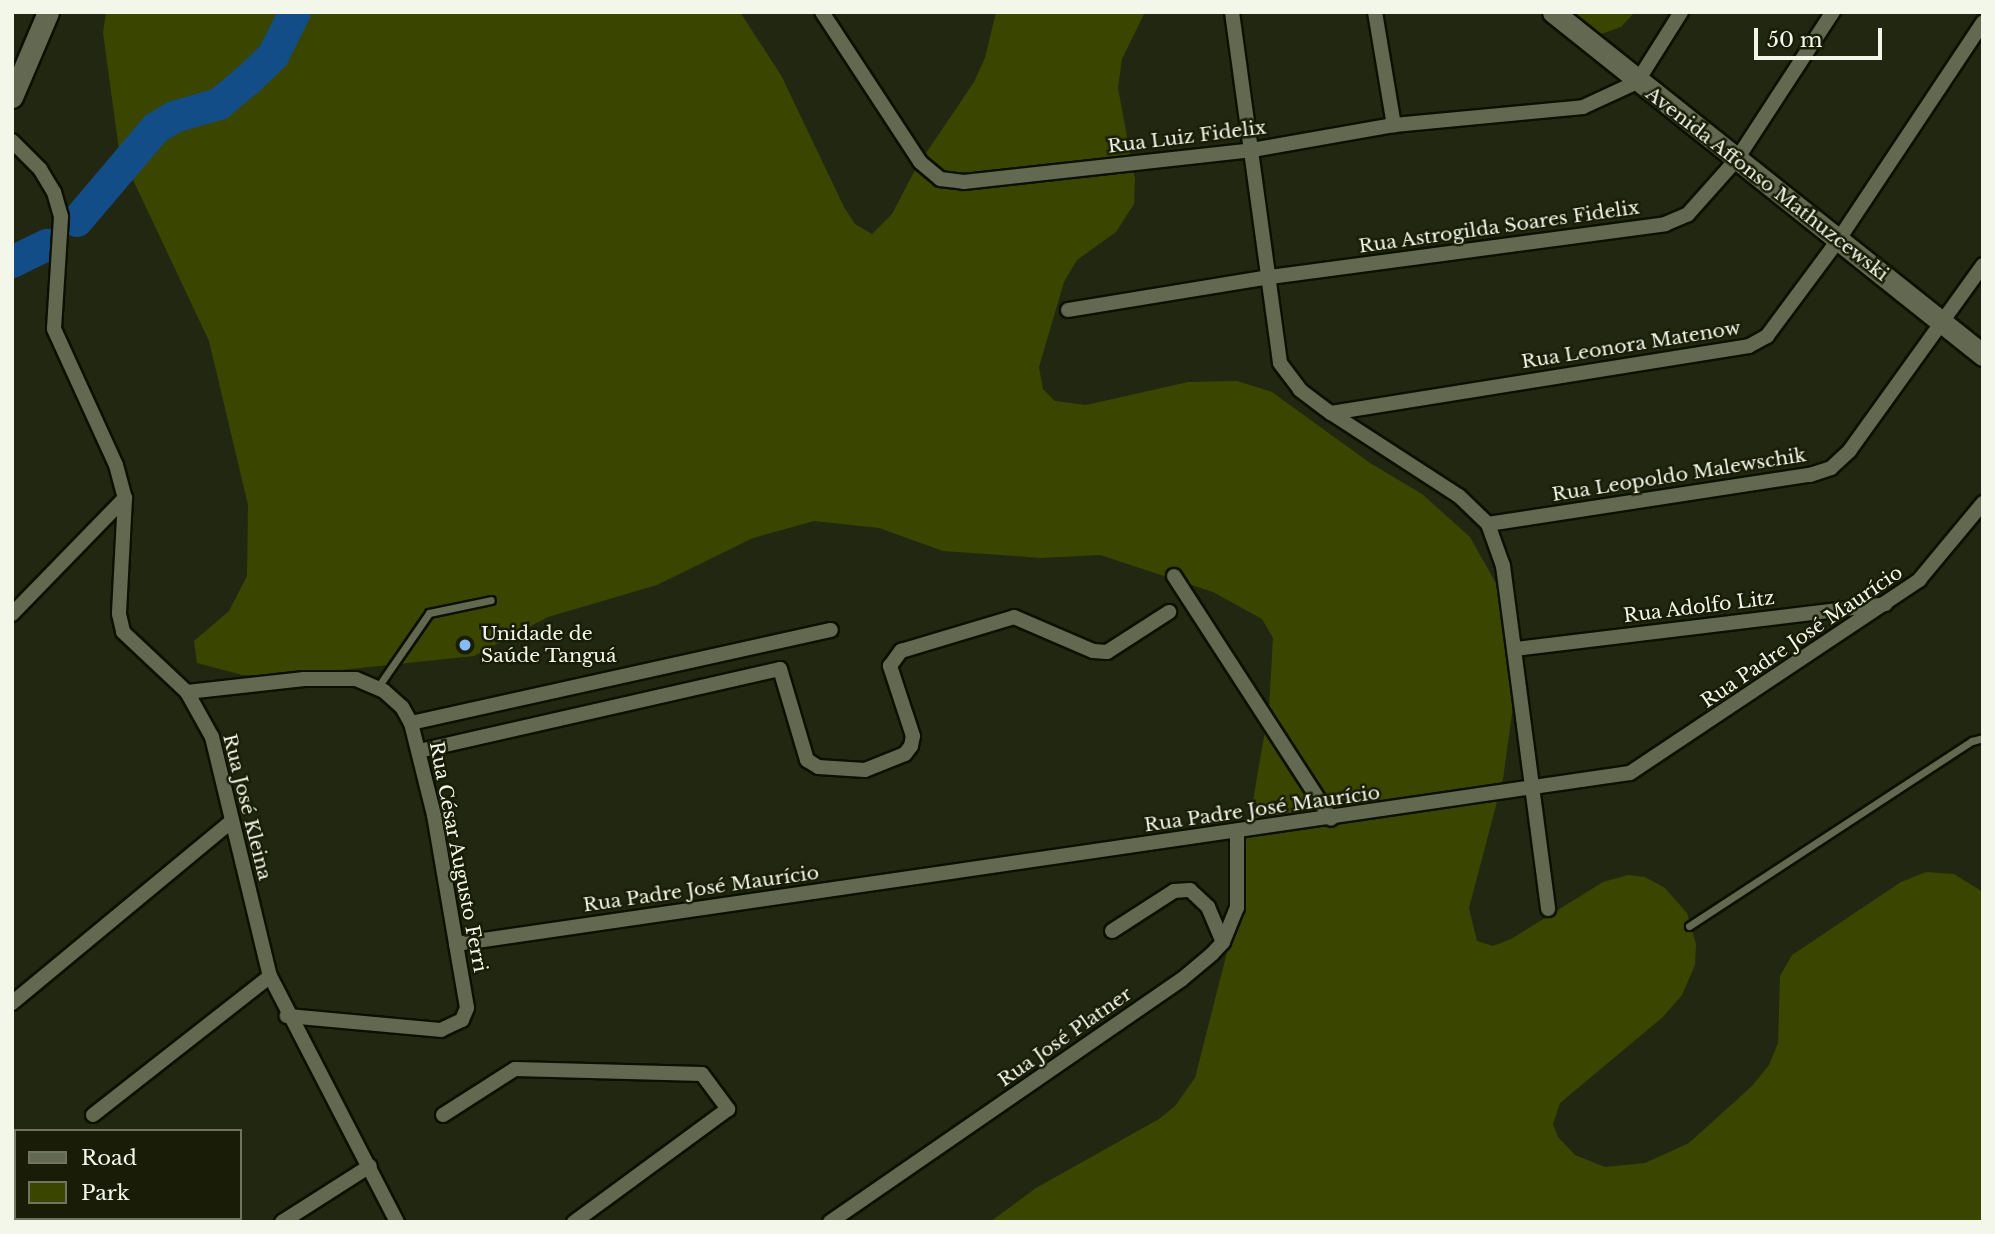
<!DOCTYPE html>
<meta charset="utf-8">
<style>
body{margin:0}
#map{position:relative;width:1995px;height:1234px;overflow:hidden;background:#222711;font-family:"Libre Baskerville",serif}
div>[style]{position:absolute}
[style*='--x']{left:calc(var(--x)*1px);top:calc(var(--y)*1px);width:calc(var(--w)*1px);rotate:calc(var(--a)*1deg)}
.green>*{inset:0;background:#3a4500}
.river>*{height:32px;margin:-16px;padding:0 16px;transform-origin:16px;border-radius:16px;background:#124d87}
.roads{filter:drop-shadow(2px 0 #0c1000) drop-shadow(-2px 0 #0c1000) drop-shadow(0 2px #0c1000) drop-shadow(0 -2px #0c1000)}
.lane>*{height:7px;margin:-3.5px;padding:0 3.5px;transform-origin:3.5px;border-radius:3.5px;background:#636950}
.street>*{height:14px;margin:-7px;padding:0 7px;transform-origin:7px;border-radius:7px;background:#636950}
.secondary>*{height:21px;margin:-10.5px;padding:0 10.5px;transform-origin:10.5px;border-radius:10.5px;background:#636950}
.dots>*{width:19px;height:19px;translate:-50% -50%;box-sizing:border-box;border:4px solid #191d07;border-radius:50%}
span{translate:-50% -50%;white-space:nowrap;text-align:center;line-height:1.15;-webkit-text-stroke:5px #191d07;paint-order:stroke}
.street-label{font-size:19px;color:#f3f7e9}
.poi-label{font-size:19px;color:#f3f7e9}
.left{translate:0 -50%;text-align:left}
.frame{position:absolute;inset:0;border:14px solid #f3f7e9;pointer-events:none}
.legend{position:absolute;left:14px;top:1129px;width:228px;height:91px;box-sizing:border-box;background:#191d07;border:2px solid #707461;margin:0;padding:9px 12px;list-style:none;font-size:21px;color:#f3f7e9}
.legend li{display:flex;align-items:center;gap:14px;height:35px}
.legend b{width:35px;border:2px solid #707461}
.scale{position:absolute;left:1754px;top:28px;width:128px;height:32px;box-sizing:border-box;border:4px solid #f3f7e9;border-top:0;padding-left:9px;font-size:21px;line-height:24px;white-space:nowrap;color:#f3f7e9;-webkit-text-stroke:5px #191d07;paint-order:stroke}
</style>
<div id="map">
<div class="green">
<div style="clip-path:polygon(106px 12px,740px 12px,781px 75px,844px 207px,855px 224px,872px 234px,892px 214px,916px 168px,974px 82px,985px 58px,996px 12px,1145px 12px,1122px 59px,1118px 88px,1135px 179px,1134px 204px,1116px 232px,1077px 260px,1064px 282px,1039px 367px,1043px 389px,1055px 401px,1086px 405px,1188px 382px,1237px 381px,1272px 392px,1370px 463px,1422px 494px,1470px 537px,1502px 594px,1516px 685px,1503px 779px,1469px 908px,1477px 941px,1493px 946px,1511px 939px,1603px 882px,1628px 875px,1645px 877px,1665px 888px,1687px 913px,1696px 944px,1695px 965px,1682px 995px,1663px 1017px,1560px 1103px,1553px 1124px,1558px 1137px,1575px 1155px,1605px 1167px,1645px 1163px,1689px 1143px,1752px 1086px,1769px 1065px,1778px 1043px,1780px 976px,1792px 955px,1901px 882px,1926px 872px,1954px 874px,1983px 892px,1983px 1222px,990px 1222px,1036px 1188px,1159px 1119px,1175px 1106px,1195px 1078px,1226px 956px,1269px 708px,1273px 638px,1262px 619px,1213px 592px,1100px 555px,1041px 558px,943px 551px,879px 528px,814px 521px,753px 538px,657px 585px,548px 617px,474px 656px,294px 675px,242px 675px,197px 663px,194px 641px,229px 611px,247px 576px,248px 505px,209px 341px,119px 150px,103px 33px)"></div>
<div style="clip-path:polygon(1553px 12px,1635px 12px,1621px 27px,1601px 34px,1581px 31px)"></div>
</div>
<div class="river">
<div style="--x:77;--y:221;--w:122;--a:-49.7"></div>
<div style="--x:156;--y:128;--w:21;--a:-31"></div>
<div style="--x:174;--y:117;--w:47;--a:-16.1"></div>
<div style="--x:219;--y:104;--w:38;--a:-40"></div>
<div style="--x:248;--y:80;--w:35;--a:-44"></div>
<div style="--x:273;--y:56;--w:49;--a:-63.4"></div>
<div style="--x:12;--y:262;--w:39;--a:-26"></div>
</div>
<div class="roads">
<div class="lane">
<div style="--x:378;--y:687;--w:90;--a:-55.4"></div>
<div style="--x:429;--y:613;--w:63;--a:-11.8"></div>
<div style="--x:1689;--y:926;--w:338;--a:-33.2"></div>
<div style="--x:1972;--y:741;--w:11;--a:-15"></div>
</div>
<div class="street">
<div style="--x:822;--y:12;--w:179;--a:56.8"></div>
<div style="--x:920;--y:162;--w:26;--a:40"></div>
<div style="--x:940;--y:179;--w:24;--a:7"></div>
<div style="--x:964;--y:182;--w:290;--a:-6.3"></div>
<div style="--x:1252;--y:150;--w:144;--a:-10"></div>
<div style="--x:1394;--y:125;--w:190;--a:-5.4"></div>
<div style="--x:1583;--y:107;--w:60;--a:-24.8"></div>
<div style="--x:1637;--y:82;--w:83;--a:-57.8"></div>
<div style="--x:1232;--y:12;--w:354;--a:82.2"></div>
<div style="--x:1280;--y:363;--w:34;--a:53"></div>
<div style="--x:1300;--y:390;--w:39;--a:37"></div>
<div style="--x:1331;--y:413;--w:153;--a:33"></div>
<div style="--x:1459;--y:496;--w:40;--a:44"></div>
<div style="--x:1488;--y:524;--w:45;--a:70.3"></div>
<div style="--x:1503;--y:566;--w:346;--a:82.5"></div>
<div style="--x:1375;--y:12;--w:115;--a:80.5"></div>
<div style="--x:12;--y:141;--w:40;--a:45"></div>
<div style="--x:40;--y:169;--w:27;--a:59"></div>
<div style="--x:54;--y:192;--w:26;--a:74"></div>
<div style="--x:61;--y:217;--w:112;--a:93.6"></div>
<div style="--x:54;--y:329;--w:149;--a:65.5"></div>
<div style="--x:116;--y:465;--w:34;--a:75"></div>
<div style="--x:125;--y:498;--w:116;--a:93"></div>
<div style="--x:119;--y:614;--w:18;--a:77"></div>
<div style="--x:123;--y:632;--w:88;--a:43.2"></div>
<div style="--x:187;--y:692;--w:51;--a:60.9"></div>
<div style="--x:212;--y:737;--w:246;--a:76.4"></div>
<div style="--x:270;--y:976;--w:277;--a:62.7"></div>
<div style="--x:1068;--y:310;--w:205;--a:-9.3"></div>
<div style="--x:1270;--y:277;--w:399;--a:-7.6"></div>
<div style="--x:1665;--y:224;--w:25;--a:-23"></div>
<div style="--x:1688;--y:214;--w:74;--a:-48.3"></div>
<div style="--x:1737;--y:159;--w:176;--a:-56.9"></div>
<div style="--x:1331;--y:413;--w:423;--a:-9.1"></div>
<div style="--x:1749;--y:346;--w:21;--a:-29"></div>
<div style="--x:1767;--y:336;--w:121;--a:-53.4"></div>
<div style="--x:1839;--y:239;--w:260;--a:-56.4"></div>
<div style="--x:1488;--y:524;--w:326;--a:-8.7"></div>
<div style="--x:1810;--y:475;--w:22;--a:-18"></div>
<div style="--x:1831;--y:468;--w:26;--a:-43"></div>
<div style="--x:1850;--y:450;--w:228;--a:-54.3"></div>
<div style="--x:1174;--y:576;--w:289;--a:57.1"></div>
<div style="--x:12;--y:614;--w:162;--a:-45.8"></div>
<div style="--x:1515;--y:649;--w:373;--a:-6.9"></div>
<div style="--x:187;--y:692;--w:118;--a:-6.3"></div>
<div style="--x:304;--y:679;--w:52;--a:0"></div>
<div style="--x:356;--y:679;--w:30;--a:23"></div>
<div style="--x:384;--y:691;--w:24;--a:42"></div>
<div style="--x:402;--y:707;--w:18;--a:61"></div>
<div style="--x:411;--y:723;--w:95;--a:76"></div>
<div style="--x:434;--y:815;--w:131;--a:80.3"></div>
<div style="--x:456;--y:944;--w:65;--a:80.2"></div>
<div style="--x:467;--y:1008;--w:13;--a:113"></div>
<div style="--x:462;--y:1020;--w:23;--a:155"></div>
<div style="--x:441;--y:1030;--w:155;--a:-174.8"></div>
<div style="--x:411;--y:723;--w:430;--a:-12.5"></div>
<div style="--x:419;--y:751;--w:370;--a:-12.8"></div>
<div style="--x:780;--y:669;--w:95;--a:73.5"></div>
<div style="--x:807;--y:760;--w:13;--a:32"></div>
<div style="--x:818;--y:767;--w:47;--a:3.7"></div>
<div style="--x:865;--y:770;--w:43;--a:-21.8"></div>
<div style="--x:905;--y:754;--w:10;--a:-53"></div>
<div style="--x:911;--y:746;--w:10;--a:-79"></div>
<div style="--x:913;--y:736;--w:74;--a:-108.2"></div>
<div style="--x:890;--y:666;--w:19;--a:-54"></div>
<div style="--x:901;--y:651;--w:118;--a:-16.7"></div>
<div style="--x:1014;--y:617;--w:86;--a:23.3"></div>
<div style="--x:1093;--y:651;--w:14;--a:4"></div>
<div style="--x:1107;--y:652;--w:74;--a:-32.8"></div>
<div style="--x:1112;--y:931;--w:74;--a:-32.8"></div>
<div style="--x:1174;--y:891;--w:16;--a:-4"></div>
<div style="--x:1190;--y:890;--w:25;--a:43"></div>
<div style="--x:1208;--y:907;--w:38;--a:67"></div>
<div style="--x:456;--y:944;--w:1186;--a:-8.29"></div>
<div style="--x:1630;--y:773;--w:348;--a:-33.7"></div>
<div style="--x:1919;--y:580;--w:100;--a:-50.3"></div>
<div style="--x:12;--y:1003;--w:284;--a:-39.6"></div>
<div style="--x:93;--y:1115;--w:225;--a:-38.1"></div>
<div style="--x:443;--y:1115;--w:85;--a:-32.6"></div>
<div style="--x:515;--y:1069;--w:187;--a:1.5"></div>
<div style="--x:702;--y:1074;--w:44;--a:53.4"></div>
<div style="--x:728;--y:1109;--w:191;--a:143.7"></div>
<div style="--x:282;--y:1222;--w:104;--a:-32.5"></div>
<div style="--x:830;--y:1222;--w:426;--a:-34.6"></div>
<div style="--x:1181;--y:980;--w:40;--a:-40"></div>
<div style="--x:1212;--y:954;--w:16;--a:-47"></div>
<div style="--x:1223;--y:942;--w:37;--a:-68"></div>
<div style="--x:1237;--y:908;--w:76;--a:-90"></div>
</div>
<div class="secondary">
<div style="--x:1553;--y:12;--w:550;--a:38.58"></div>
<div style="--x:12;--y:97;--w:92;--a:-67"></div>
</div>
</div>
<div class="dots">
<div style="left:465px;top:645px;background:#84bcfb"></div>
</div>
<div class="street-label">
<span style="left:1187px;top:137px;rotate:-7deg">Rua Luiz Fidelix</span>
<span style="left:1767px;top:184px;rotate:38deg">Avenida Affonso Mathuzcewski</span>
<span style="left:1499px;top:227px;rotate:-8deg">Rua Astrogilda Soares Fidelix</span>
<span style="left:1631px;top:345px;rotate:-9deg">Rua Leonora Matenow</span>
<span style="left:1679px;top:475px;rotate:-9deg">Rua Leopoldo Malewschik</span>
<span style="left:1699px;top:607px;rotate:-7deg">Rua Adolfo Litz</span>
<span style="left:1802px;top:637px;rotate:-34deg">Rua Padre José Maurício</span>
<span style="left:247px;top:807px;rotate:76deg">Rua José Kleina</span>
<span style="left:1262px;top:809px;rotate:-8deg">Rua Padre José Maurício</span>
<span style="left:458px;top:857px;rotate:79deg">Rua César Augusto Ferri</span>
<span style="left:701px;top:889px;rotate:-8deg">Rua Padre José Maurício</span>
<span style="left:1065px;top:1037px;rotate:-35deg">Rua José Platner</span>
</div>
<div class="poi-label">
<span class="left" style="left:481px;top:645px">Unidade de<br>Saúde Tanguá</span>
</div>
<div class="frame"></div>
<ul class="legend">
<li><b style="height:9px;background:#636950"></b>Road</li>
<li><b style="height:19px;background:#3a4500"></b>Park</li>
</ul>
<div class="scale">50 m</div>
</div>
